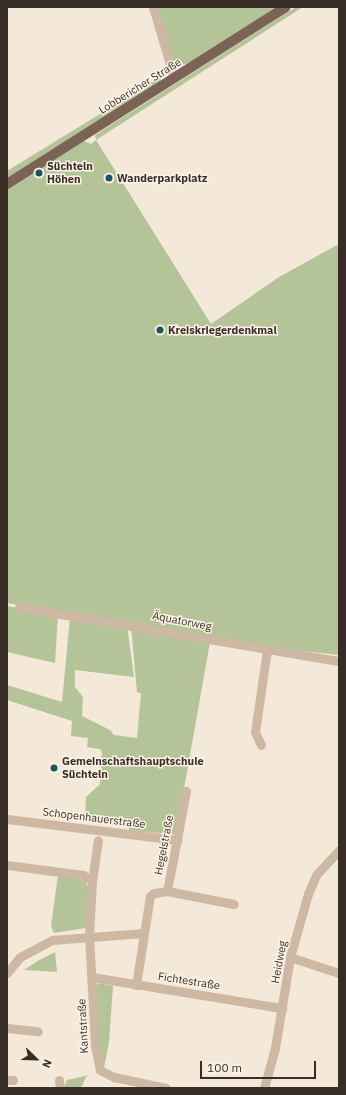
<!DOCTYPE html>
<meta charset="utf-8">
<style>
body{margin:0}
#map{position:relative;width:346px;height:1095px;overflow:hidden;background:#f4e8d9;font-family:"IBM Plex Sans",sans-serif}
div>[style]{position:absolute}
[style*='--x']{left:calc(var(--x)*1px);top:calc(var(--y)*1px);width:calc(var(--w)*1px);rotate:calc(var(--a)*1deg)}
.green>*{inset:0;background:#b4c498}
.minor>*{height:9px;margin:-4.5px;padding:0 4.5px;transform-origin:4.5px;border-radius:4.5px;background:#cdb8a4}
.major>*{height:10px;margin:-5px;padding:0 5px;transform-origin:5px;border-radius:5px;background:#7b6456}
.dots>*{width:11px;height:11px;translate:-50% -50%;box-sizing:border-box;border:2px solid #fbf2e6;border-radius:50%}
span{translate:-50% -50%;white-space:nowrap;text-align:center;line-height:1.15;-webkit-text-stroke:3px #fbf2e6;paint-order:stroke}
.street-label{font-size:11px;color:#382d26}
.poi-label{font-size:11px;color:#382d26;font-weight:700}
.left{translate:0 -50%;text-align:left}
.frame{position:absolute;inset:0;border:8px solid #382d26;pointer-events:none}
.north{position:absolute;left:16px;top:1039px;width:40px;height:40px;-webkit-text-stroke:3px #fbf2e6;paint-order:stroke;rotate:113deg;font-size:11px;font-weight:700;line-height:16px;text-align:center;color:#382d26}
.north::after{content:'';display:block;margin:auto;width:14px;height:18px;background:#382d26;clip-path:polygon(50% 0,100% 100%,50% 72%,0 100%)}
.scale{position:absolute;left:200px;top:1061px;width:116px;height:18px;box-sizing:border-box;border:2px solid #382d26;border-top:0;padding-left:5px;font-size:12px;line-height:14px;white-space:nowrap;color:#382d26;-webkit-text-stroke:3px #fbf2e6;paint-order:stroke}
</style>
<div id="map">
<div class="green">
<div style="clip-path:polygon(155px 7px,279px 7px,190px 63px,180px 65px,169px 57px)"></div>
<div style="clip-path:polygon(296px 7px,303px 7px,96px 140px,211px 324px,279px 277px,339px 244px,339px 655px,267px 647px,7px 603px,7px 188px,84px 141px,91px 144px,96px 140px,95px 135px)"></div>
<div style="clip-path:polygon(162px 76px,159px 83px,7px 179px,7px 171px)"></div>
<div style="clip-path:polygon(7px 606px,58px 615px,55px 663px,7px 652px)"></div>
<div style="clip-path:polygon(70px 617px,127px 626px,134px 677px,75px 670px,75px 687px,83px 697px,82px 716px,110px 730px,114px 735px,137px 738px,141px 693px,137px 692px,131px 626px,210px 642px,176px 834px,129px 831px,129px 825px,85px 818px,86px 797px,100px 784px,102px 752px,100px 749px,87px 747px,88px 738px,71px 736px,72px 721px,7px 700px,7px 685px,62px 702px)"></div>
<div style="clip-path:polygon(58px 875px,85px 881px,88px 887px,86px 928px,54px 933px,51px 926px)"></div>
<div style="clip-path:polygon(55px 952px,57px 972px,24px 970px,36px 962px)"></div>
<div style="clip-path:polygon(99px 983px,113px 986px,109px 1042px,104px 1068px,100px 1061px,96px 986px)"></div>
<div style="clip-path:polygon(90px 1075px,86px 1077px,81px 1088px,64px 1088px,67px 1080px)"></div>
</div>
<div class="minor">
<div style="--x:153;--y:7;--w:74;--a:73.5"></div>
<div style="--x:19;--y:607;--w:325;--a:9.6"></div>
<div style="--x:261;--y:745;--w:14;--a:-115"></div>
<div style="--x:255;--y:732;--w:83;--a:-81.7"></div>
<div style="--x:7;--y:819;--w:172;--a:7"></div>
<div style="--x:7;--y:865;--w:77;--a:7.5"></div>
<div style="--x:83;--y:875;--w:11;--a:34"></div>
<div style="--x:92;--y:881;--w:55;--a:93.1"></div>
<div style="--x:89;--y:936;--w:109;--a:86.8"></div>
<div style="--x:95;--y:1045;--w:25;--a:79"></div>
<div style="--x:100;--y:1070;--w:16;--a:27"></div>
<div style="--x:114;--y:1077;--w:53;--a:11.9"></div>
<div style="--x:92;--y:881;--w:41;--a:-81.7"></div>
<div style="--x:167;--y:891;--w:68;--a:11"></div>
<div style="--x:290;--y:957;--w:52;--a:18.1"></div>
<div style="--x:7;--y:973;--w:21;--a:-51"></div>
<div style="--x:20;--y:957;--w:36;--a:-28"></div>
<div style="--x:52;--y:940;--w:92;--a:-4.4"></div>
<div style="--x:92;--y:977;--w:193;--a:9.3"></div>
<div style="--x:136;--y:985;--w:90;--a:-81.1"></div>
<div style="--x:150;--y:896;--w:5;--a:-37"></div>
<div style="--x:154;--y:893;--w:13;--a:-9"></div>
<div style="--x:167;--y:891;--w:102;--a:-79.2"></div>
<div style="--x:7;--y:1028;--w:31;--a:6"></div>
<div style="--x:7;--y:1080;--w:6;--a:0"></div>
<div style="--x:59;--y:1080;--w:8;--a:83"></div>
<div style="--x:264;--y:1088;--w:41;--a:-74.6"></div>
<div style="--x:275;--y:1048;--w:92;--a:-80.6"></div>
<div style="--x:290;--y:957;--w:66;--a:-74.1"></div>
<div style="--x:308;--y:894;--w:21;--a:-67"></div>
<div style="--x:316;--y:875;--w:34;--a:-47"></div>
</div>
<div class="major">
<div style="--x:7;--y:184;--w:330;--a:-32.4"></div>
</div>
<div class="dots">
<div style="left:39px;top:173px;background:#18575e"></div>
<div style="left:109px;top:178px;background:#18575e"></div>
<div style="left:160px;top:330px;background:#18575e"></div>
<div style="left:54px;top:768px;background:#18575e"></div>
</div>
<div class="street-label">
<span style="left:140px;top:86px;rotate:-32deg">Lobbericher Straße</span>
<span style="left:182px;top:621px;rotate:11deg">Äquatorweg</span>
<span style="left:94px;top:818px;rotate:7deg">Schopenhauerstraße</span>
<span style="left:164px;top:845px;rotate:-79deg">Hegelstraße</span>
<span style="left:279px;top:962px;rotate:-79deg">Heidweg</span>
<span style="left:189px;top:981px;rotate:9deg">Fichtestraße</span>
<span style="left:83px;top:1026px;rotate:-93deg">Kantstraße</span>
</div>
<div class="poi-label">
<span class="left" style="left:47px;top:173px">Süchteln<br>Höhen</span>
<span class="left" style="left:117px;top:178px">Wanderparkplatz</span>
<span class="left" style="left:168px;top:330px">Kreiskriegerdenkmal</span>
<span class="left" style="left:62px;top:768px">Gemeinschaftshauptschule<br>Süchteln</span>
</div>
<div class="frame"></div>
<div class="north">N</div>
<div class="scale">100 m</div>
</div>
